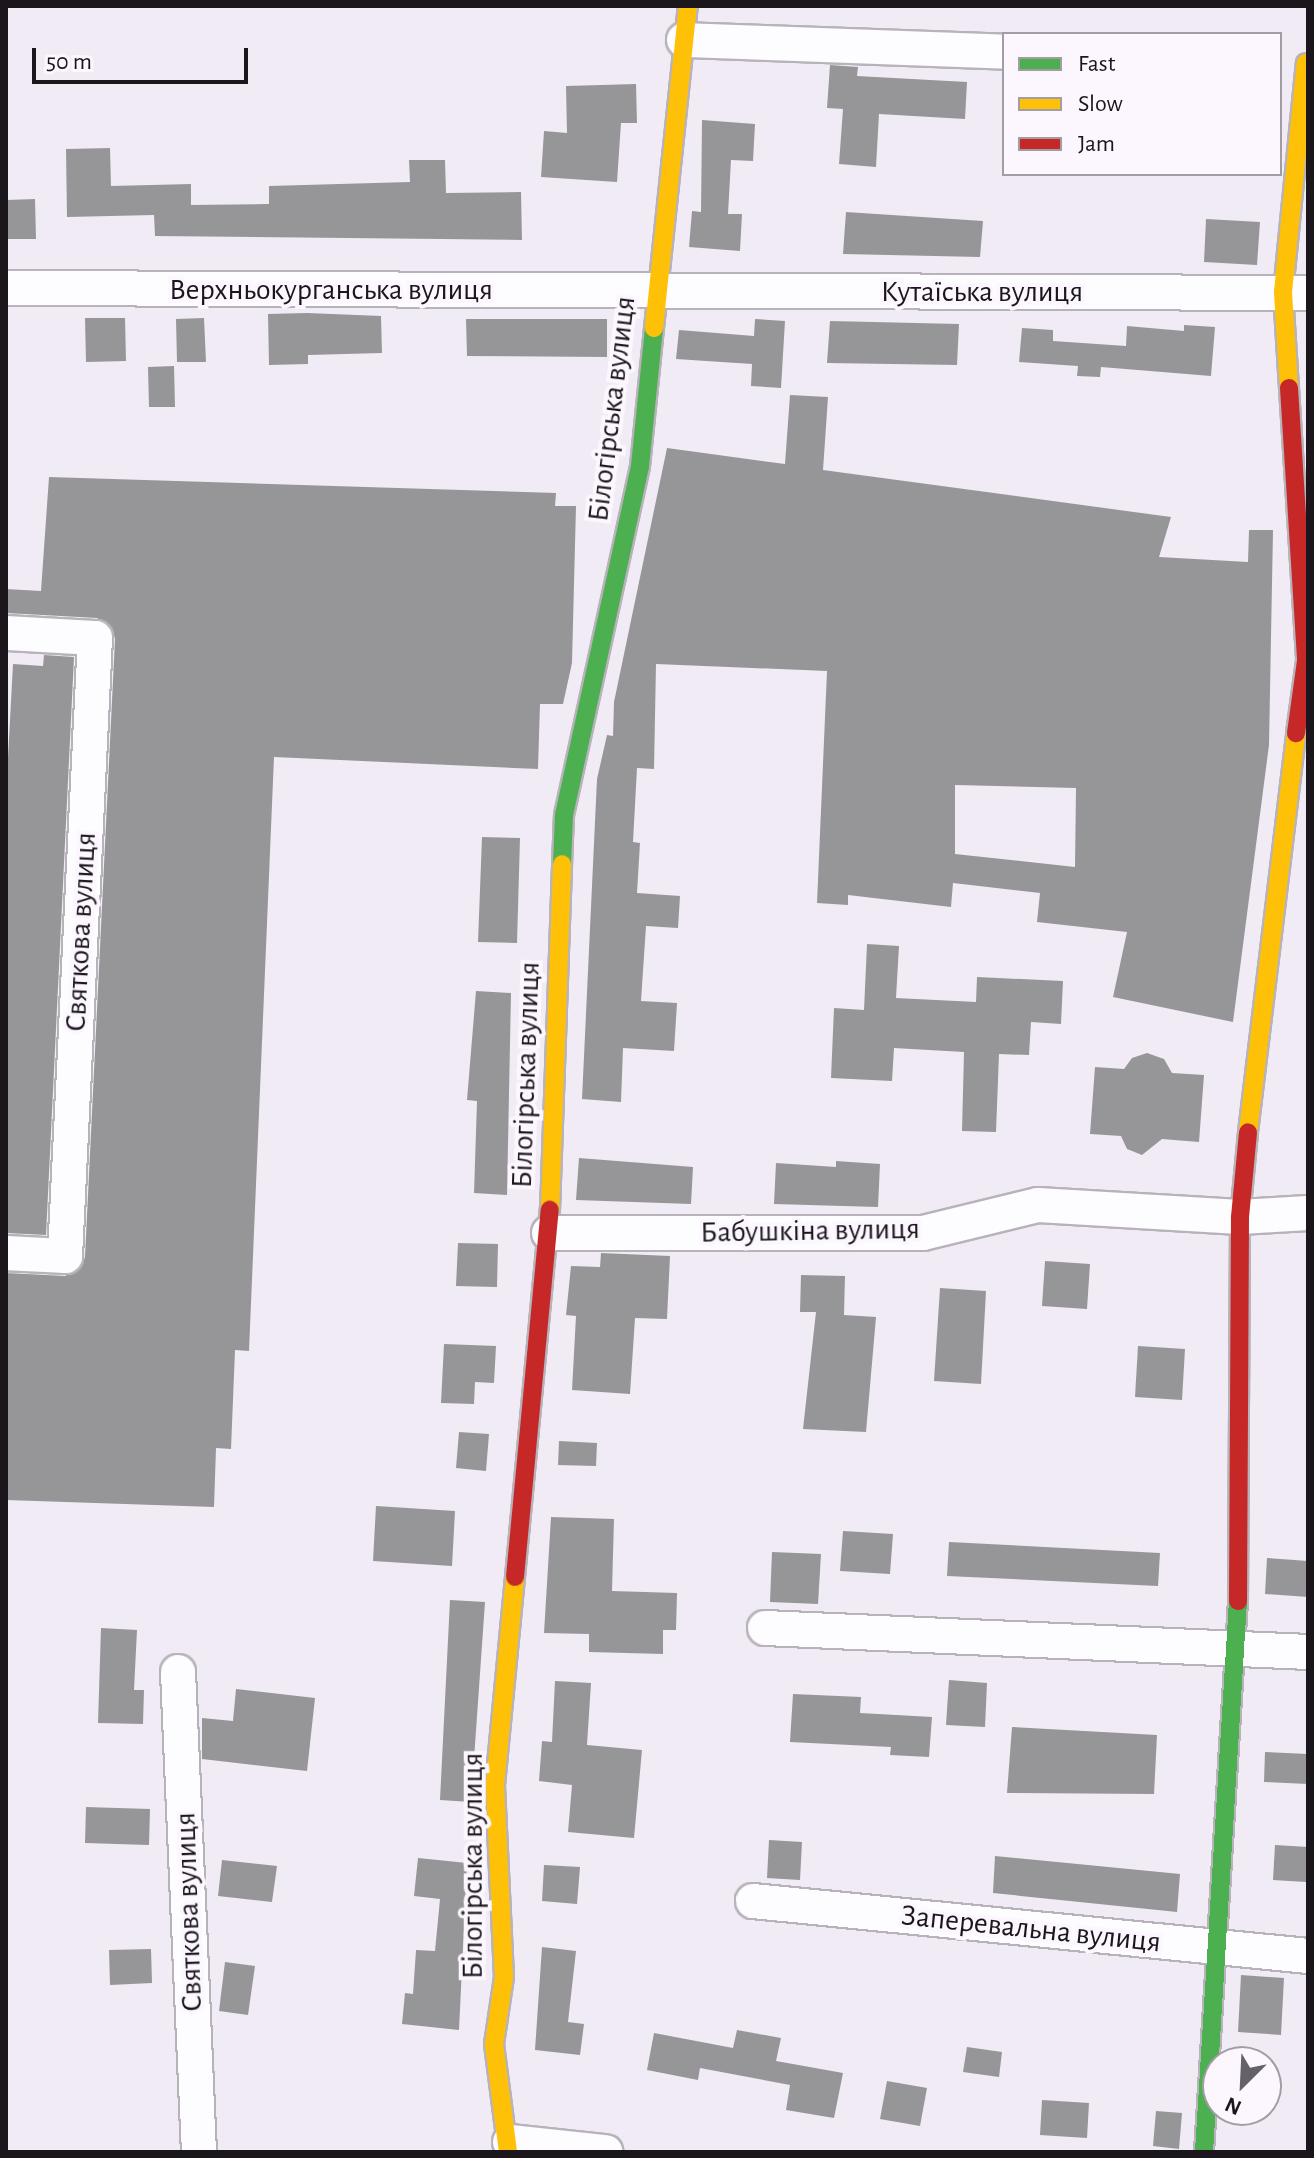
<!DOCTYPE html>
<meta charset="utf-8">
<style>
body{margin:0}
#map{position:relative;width:1314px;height:2158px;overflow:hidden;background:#f1ebf5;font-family:"Alegreya Sans",sans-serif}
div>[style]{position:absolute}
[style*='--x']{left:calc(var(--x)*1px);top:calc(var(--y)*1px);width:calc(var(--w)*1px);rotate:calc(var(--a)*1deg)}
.building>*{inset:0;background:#969698}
.roads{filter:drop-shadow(2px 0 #b8b3bb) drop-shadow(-2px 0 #b8b3bb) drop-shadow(0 2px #b8b3bb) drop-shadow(0 -2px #b8b3bb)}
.street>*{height:34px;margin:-17px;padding:0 17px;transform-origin:17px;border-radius:17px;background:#fdfcfe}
.fast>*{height:18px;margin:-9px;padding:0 9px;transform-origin:9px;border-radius:9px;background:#4caf50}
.slow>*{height:18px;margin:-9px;padding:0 9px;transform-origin:9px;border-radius:9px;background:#ffc107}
.jam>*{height:18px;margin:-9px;padding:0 9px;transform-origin:9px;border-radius:9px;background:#c62828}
span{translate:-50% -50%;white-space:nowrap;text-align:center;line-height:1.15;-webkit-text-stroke:8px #fcf7fe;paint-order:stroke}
.street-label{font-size:30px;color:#1a161c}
.frame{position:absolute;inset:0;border:8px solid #1a161c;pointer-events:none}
.legend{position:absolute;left:1002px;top:32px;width:280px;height:144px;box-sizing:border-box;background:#fcf7fe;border:2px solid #a29da4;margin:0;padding:10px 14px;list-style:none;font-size:24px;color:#1a161c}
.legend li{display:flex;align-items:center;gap:16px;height:40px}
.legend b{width:40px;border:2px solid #a29da4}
.north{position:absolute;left:1202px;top:2046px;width:80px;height:80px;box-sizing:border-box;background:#fcf7fe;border:2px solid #a29da4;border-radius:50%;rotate:204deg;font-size:22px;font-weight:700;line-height:32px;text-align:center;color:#1a161c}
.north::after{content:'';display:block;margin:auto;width:28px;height:36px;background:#656168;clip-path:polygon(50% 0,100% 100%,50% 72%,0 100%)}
.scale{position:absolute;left:32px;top:48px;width:216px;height:36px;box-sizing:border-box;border:4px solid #1a161c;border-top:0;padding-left:10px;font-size:24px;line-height:28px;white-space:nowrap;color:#1a161c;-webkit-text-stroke:6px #fcf7fe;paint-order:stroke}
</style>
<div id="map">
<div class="building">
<div style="clip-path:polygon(830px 65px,858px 67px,857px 76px,967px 82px,965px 119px,879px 114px,876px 167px,839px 164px,843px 109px,827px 108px)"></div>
<div style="clip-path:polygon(636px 84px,637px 123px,621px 123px,617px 182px,541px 177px,544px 131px,567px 133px,566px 86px)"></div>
<div style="clip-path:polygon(702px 120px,755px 124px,753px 161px,731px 160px,728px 214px,742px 214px,740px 251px,689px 247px,692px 211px,701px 212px)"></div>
<div style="clip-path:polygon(110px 148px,111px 186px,191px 184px,191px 205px,269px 204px,269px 186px,410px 182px,409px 160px,445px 160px,446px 193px,521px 192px,522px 240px,155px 236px,154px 215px,67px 217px,66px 149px)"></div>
<div style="clip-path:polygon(35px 199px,36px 239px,7px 239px,7px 200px)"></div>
<div style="clip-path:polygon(846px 212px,983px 221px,980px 257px,843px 254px)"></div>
<div style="clip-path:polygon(1206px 219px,1260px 222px,1257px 265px,1204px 262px)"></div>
<div style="clip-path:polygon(307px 313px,381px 316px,382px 353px,308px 355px,308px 364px,269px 365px,268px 314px)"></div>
<div style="clip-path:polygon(85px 318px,125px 318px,126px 361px,86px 362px)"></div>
<div style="clip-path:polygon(204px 318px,206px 362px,177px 362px,176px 319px)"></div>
<div style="clip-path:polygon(466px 319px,607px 319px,607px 357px,467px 356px)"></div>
<div style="clip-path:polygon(755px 319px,785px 321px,781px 388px,751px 386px,752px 364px,676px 359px,679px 330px,754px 336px)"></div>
<div style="clip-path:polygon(830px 321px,959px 324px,957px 365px,827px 363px)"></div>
<div style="clip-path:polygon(1184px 325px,1215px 327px,1211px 376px,1101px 367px,1100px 377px,1077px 376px,1078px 366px,1019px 362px,1022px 328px,1053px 330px,1053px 341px,1126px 346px,1127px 326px,1184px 331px)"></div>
<div style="clip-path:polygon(174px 366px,175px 407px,149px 407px,148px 367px)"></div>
<div style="clip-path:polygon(evenodd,790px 395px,828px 397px,823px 470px,1171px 517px,1159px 557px,1248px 562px,1249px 530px,1273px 530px,1269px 745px,1233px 1022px,1113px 997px,1127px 932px,1037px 922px,1040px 893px,953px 883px,951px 907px,848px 895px,848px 905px,817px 903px,827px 671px,656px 664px,654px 769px,637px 768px,633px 842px,640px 843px,637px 893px,680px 896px,678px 928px,646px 926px,641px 1001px,677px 1003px,674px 1051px,623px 1048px,621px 1102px,582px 1099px,597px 779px,607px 735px,613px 736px,614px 702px,667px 448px,785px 464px,790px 395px,955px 785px,1076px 788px,1075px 867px,955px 854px,955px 785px)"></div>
<div style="clip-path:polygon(49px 477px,556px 493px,555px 506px,576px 506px,572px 663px,563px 704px,540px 704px,538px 769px,274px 757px,249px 1351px,235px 1350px,231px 1449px,216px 1448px,214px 1507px,6px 1500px,6px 1273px,65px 1276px,81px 1267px,85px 1257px,115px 639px,112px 628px,97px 618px,6px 613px,6px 589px,41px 591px)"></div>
<div style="clip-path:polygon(44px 655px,74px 657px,46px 1235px,6px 1233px,6px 795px,13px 664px,43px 666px)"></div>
<div style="clip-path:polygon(482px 837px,520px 838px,517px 943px,478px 942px)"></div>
<div style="clip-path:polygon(867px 944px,899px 946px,896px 998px,976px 1002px,977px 977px,1063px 981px,1061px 1024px,1031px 1022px,1029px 1055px,999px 1054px,996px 1132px,962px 1131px,964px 1052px,894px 1048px,892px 1081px,831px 1078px,834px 1008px,864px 1010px)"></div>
<div style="clip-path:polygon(476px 991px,511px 993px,507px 1195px,474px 1193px,477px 1101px,467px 1100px)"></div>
<div style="clip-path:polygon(1147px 1053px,1164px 1059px,1172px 1073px,1204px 1075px,1199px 1142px,1162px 1139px,1142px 1155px,1127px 1149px,1121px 1136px,1090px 1134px,1095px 1067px,1124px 1069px,1132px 1058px)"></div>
<div style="clip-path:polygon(579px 1158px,693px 1167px,691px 1204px,576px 1200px)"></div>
<div style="clip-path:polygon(836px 1161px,880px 1164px,878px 1207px,774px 1204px,776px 1163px,836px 1167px)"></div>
<div style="clip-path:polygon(458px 1243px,498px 1244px,497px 1287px,456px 1286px)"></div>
<div style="clip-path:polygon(601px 1253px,670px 1256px,667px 1319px,635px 1318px,630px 1394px,572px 1390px,576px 1316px,566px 1315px,571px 1266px,600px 1267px)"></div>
<div style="clip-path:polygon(1045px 1261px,1090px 1264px,1087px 1309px,1042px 1306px)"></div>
<div style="clip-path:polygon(801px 1275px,845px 1276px,844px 1315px,876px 1317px,866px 1432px,803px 1429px,816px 1312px,800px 1312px)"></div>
<div style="clip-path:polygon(940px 1288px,986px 1291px,981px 1384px,934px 1381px)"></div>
<div style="clip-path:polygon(444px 1344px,496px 1346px,494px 1383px,475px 1382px,474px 1404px,441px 1403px)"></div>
<div style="clip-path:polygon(1138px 1346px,1185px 1349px,1182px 1400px,1135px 1397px)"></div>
<div style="clip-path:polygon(459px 1432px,489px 1434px,486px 1471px,456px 1468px)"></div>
<div style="clip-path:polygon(559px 1441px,597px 1443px,596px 1466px,558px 1465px)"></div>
<div style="clip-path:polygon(376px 1506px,455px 1511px,452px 1566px,373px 1561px)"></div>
<div style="clip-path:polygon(551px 1517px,614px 1519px,612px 1591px,677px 1593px,676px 1630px,663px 1630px,663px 1654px,589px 1652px,589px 1634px,544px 1633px)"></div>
<div style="clip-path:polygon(843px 1531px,893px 1534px,890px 1574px,840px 1571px)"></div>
<div style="clip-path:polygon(949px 1542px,1160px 1553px,1158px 1586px,947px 1576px)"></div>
<div style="clip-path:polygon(772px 1552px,821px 1554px,818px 1604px,770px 1602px)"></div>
<div style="clip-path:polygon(1267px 1558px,1308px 1561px,1308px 1597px,1265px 1594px)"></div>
<div style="clip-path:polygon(450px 1600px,485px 1602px,471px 1802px,440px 1800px)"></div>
<div style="clip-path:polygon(101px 1628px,137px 1630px,134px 1690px,144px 1690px,143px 1724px,98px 1723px)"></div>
<div style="clip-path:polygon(949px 1680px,987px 1683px,985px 1727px,946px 1725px)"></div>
<div style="clip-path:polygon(555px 1681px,591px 1683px,587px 1745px,642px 1750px,634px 1838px,568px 1832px,572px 1785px,539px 1781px,542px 1741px,552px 1742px)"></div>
<div style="clip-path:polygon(236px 1689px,315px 1698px,307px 1771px,202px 1759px,202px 1718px,233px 1721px)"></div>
<div style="clip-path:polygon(793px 1694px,861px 1697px,860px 1713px,932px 1717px,929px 1757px,890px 1755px,891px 1747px,790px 1742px)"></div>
<div style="clip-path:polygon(1012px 1727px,1157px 1735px,1154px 1794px,1007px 1793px)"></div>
<div style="clip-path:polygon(1265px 1752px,1308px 1754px,1308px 1784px,1264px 1782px)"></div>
<div style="clip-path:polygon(86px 1807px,150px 1809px,149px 1845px,85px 1843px)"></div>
<div style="clip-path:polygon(769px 1840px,802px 1842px,800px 1880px,767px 1878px)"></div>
<div style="clip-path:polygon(1275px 1845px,1308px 1847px,1306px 1882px,1273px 1880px)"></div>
<div style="clip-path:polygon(995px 1856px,1180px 1874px,1177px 1912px,993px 1893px)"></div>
<div style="clip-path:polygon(418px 1858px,467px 1863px,459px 2030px,402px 2024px,405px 1993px,413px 1994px,416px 1950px,435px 1951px,440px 1899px,414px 1896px)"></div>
<div style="clip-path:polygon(222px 1860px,277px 1866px,272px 1902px,218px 1896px)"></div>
<div style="clip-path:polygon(544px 1865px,580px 1867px,577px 1904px,542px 1901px)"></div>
<div style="clip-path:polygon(542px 1947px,576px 1951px,568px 2022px,584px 2024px,580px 2055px,535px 2050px)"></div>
<div style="clip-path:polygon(151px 1949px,152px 1983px,110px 1985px,109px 1950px)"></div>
<div style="clip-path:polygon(225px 1962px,255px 1966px,248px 2015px,219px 2011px)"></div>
<div style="clip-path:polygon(1241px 1975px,1284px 1978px,1281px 2035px,1238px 2032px)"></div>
<div style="clip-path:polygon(737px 2030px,781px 2038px,776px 2061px,843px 2073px,834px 2118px,786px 2110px,790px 2085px,700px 2068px,698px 2080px,647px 2070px,654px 2033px,733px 2048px)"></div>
<div style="clip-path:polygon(967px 2047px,1002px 2052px,999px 2077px,963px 2072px)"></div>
<div style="clip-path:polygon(887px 2081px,927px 2088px,920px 2126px,880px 2119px)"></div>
<div style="clip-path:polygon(1042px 2100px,1089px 2103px,1087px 2138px,1040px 2135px)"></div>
<div style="clip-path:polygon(1156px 2111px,1182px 2113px,1179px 2149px,1153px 2146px)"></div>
</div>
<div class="roads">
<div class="street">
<div style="--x:684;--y:40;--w:320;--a:2.1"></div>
<div style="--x:6;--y:288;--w:1302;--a:0.22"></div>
<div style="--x:6;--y:633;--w:89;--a:3.2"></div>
<div style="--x:95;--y:638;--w:619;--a:92.78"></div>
<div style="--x:65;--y:1256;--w:59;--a:-177.1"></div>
<div style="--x:549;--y:1233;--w:374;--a:0"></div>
<div style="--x:923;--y:1233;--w:118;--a:-13.7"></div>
<div style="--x:1038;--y:1205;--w:202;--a:3.4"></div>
<div style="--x:1240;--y:1217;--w:68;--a:-3.4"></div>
<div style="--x:765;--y:1628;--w:544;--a:2.53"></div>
<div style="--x:178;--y:1672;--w:480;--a:87.5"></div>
<div style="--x:753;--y:1901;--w:558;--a:5.66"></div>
<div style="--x:510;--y:2142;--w:96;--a:6"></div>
</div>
<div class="fast">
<div style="--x:562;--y:864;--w:49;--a:-87.7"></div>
<div style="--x:564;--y:815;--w:357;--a:-77.7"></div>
<div style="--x:640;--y:466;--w:139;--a:-84.2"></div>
<div style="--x:1204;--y:2152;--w:552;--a:-86.47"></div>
</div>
<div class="slow">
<div style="--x:654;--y:328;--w:324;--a:-84"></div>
<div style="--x:1289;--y:388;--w:96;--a:-93.6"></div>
<div style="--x:1283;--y:292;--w:230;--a:-84.3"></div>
<div style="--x:1248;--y:1132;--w:402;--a:-83.1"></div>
<div style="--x:550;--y:1210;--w:346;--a:-88"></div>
<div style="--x:508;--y:2152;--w:109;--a:-97.4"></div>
<div style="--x:494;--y:2044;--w:68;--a:-81.5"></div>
<div style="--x:504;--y:1977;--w:192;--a:-92.7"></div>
<div style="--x:495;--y:1785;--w:209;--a:-84.5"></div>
</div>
<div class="jam">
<div style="--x:1289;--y:388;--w:274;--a:86.4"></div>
<div style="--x:1306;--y:661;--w:73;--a:97.9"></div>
<div style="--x:515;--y:1577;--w:369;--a:-84.6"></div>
<div style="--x:1238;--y:1601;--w:384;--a:-89.7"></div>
<div style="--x:1240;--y:1217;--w:85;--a:-84.6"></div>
</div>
</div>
<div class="street-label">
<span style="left:331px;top:290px">Верхньокурганська вулиця</span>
<span style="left:982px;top:292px">Кутаїська вулиця</span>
<span style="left:612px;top:409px;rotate:-83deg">Білогірська вулиця</span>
<span style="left:81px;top:932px;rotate:-87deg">Святкова вулиця</span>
<span style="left:526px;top:1075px;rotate:-88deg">Білогірська вулиця</span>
<span style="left:810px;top:1231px;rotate:-1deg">Бабушкіна вулиця</span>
<span style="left:473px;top:1866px;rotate:-90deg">Білогірська вулиця</span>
<span style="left:189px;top:1912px;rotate:-92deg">Святкова вулиця</span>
<span style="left:1031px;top:1929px;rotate:6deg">Заперевальна вулиця</span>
</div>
<div class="frame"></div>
<ul class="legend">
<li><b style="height:10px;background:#4caf50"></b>Fast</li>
<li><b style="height:10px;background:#ffc107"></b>Slow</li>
<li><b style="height:10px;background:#c62828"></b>Jam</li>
</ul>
<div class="north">N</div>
<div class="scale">50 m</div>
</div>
